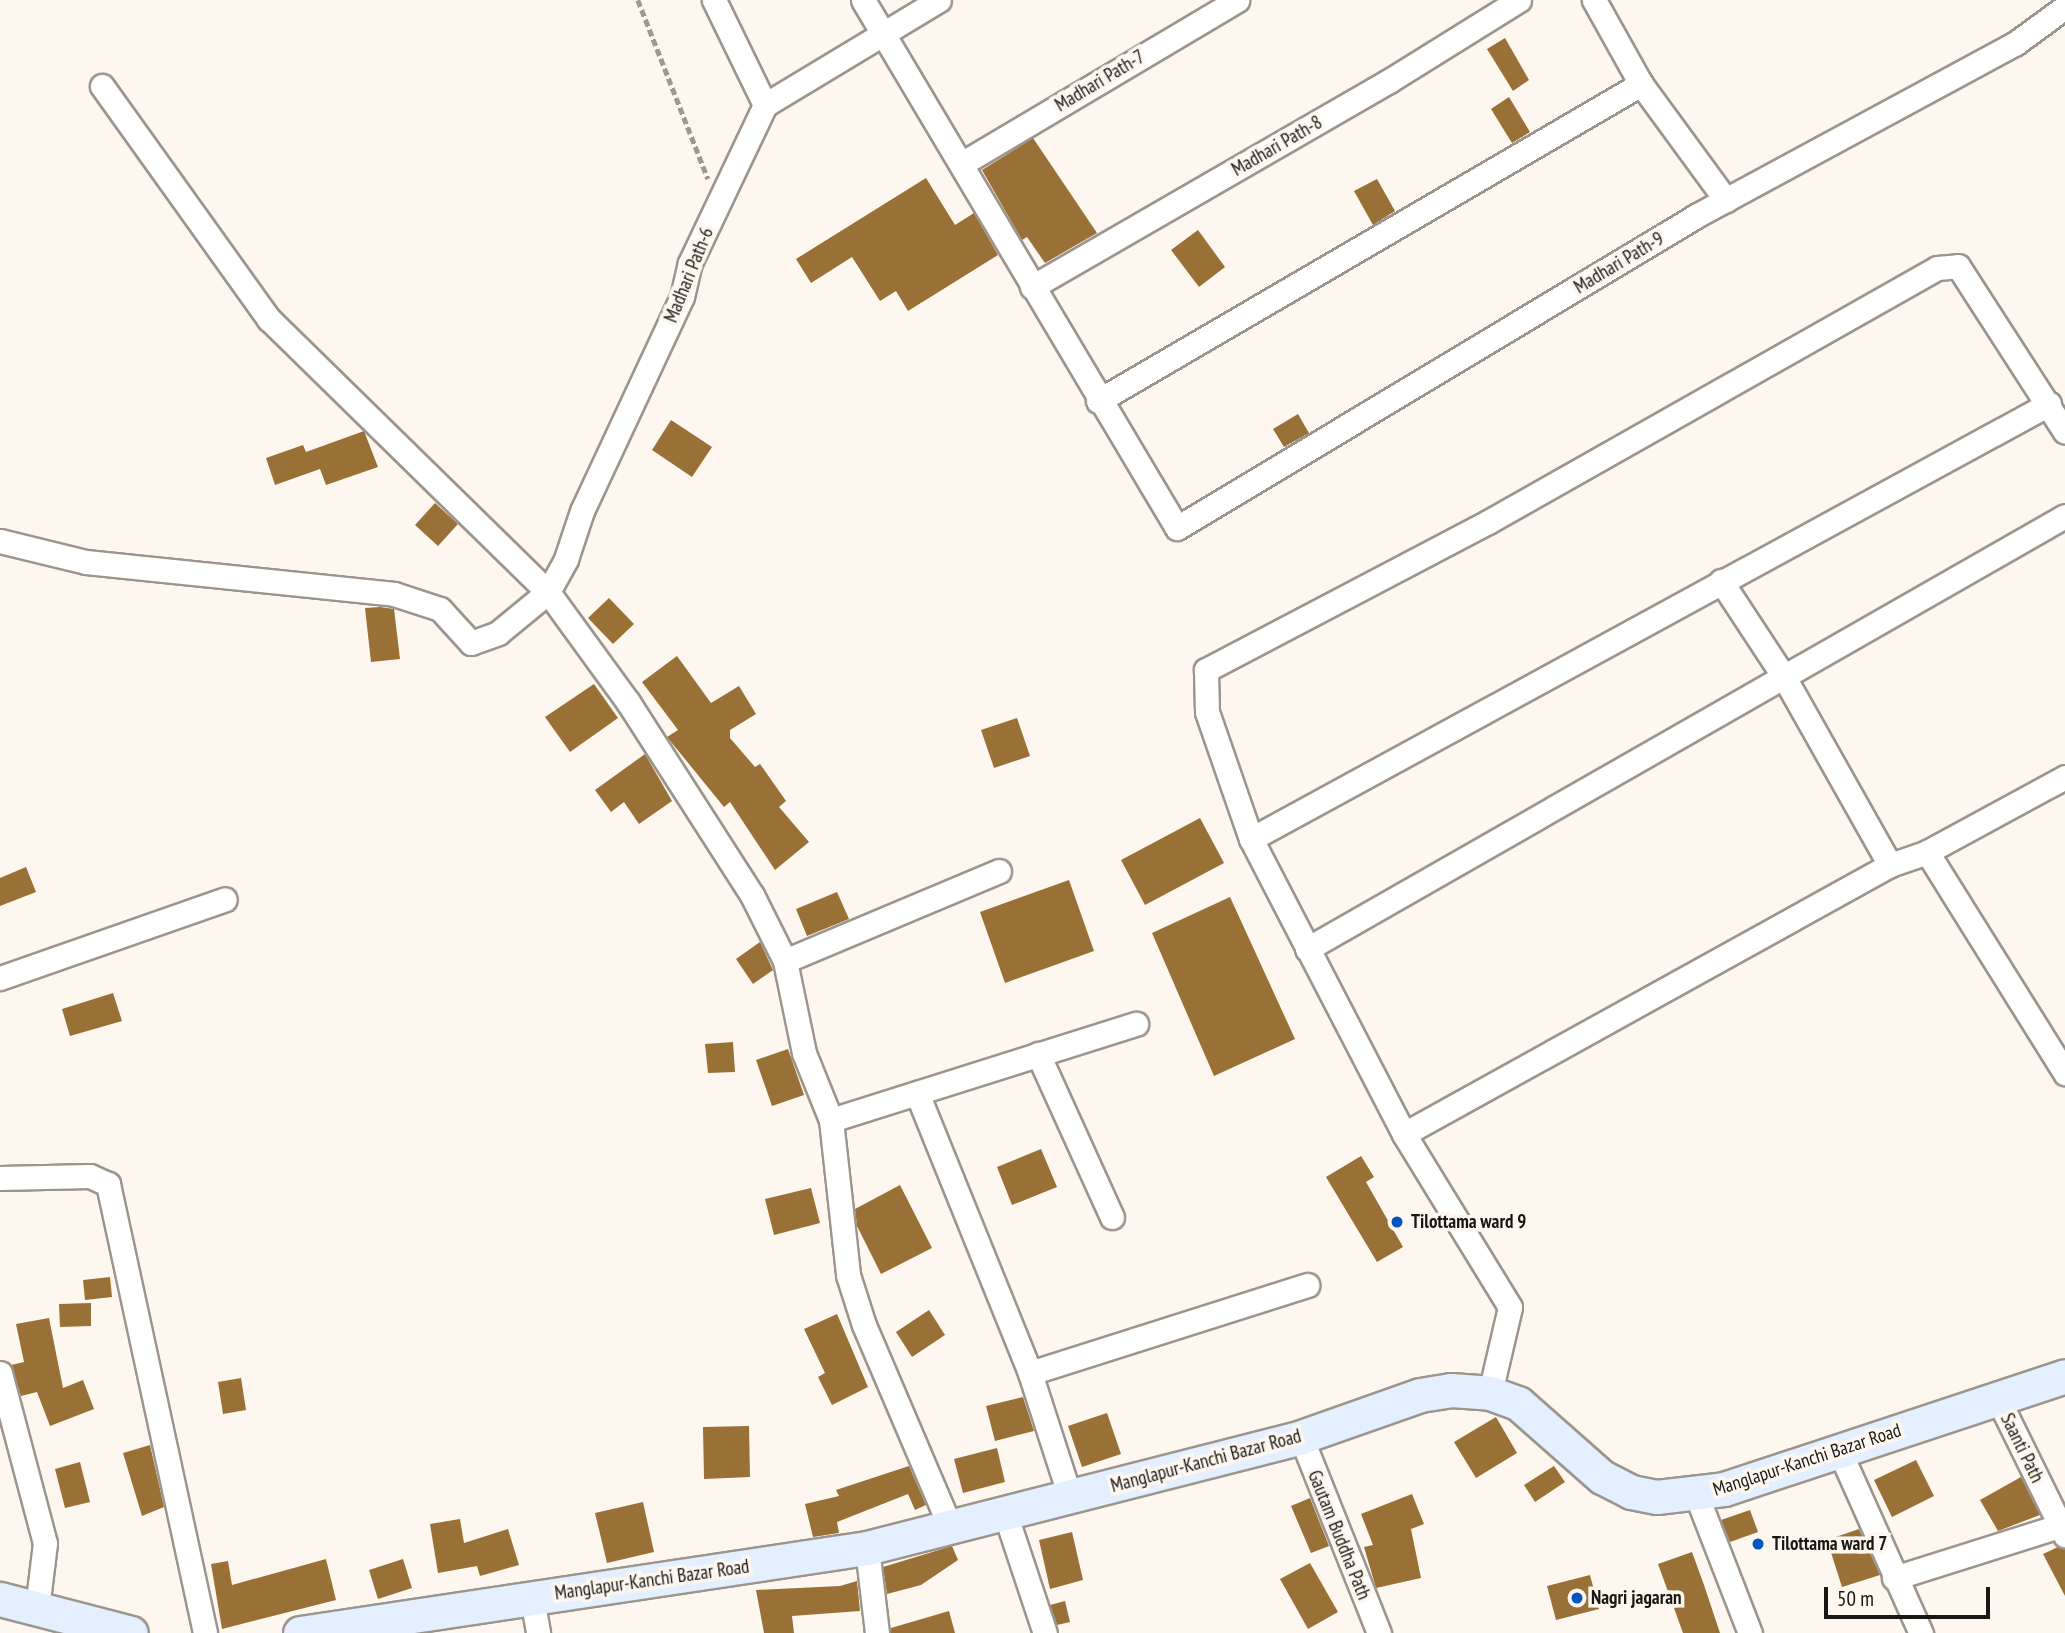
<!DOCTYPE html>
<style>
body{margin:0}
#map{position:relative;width:2065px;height:1633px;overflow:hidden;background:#fef7ef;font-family:"PT Sans Narrow",sans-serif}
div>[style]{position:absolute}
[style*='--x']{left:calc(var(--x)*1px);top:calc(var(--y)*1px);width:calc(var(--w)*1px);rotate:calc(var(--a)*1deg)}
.building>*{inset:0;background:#997036}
.path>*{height:4.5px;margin-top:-2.25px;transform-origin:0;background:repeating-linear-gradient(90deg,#9d9892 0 7px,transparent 0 10.5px)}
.roads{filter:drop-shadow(2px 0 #9c958d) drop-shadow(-2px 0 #9c958d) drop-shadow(0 2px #9c958d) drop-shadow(0 -2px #9c958d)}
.street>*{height:23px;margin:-11.5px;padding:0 11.5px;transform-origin:11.5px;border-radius:11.5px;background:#fff}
.secondary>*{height:33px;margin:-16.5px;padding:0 16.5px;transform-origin:16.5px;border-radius:16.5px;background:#e4efff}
.dots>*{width:19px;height:19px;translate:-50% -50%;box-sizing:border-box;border:4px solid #fef7ef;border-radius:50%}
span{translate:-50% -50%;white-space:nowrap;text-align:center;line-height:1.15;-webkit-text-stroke:7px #fef7ef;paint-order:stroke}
.street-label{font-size:19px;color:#191714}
.poi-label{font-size:19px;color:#191714;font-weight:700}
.left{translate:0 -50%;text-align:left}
.scale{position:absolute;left:1824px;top:1587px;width:166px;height:32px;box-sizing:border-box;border:4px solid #191714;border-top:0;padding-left:9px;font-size:21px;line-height:24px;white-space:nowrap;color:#191714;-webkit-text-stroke:5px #fef7ef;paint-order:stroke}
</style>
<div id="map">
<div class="building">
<div style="clip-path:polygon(1505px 38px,1529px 80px,1513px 91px,1487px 49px)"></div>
<div style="clip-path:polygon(1509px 97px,1530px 132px,1512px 143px,1491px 109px)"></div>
<div style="clip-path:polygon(1033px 138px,1097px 233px,1045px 263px,1027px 237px,1022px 240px,982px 170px)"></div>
<div style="clip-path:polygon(926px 178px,955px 225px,974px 213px,998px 255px,908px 311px,896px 291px,880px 301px,852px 257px,811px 283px,796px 259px)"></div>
<div style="clip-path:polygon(1377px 179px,1395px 211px,1373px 225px,1354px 191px)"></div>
<div style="clip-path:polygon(1198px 230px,1225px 267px,1199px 287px,1171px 250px)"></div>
<div style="clip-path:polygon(1298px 414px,1309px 433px,1284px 447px,1273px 429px)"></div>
<div style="clip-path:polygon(671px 420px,712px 447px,692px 477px,652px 450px)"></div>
<div style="clip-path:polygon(364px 431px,378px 467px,326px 485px,320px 469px,275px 485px,266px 458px,303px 445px,306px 452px)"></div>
<div style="clip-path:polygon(435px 503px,458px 524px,438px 546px,415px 525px)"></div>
<div style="clip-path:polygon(609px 598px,634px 624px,613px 644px,588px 618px)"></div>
<div style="clip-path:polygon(380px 607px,394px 609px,400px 659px,371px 662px,365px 608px)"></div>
<div style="clip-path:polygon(677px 656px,711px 703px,739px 686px,756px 714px,730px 730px,730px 738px,755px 767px,760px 764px,786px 801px,779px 807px,809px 842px,775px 870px,730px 802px,724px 807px,667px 737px,678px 730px,642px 682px)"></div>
<div style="clip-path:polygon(594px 684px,618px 718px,570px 752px,545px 717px)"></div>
<div style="clip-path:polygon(1017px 718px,1030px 756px,994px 768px,981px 730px)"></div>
<div style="clip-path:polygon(645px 754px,672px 801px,639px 824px,624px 802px,611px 812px,595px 790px)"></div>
<div style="clip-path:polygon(1200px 818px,1224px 863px,1145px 905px,1121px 860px)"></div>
<div style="clip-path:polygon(26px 867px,36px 892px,0 906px,0 878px)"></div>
<div style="clip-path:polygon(1069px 880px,1094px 951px,1005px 983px,980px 912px)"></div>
<div style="clip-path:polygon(837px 892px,849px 919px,807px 936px,796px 909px)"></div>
<div style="clip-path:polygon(1230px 897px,1295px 1039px,1214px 1076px,1152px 933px)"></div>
<div style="clip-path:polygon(760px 942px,773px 970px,753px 984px,736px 959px)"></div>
<div style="clip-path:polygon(113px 993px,122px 1021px,70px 1036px,62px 1009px)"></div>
<div style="clip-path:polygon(733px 1042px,735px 1072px,708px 1073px,705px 1044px)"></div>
<div style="clip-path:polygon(788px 1049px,804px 1095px,772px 1106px,756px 1060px)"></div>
<div style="clip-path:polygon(1041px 1149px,1057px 1187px,1012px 1205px,997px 1167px)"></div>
<div style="clip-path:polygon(1361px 1156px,1374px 1177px,1366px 1182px,1403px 1247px,1377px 1262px,1326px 1177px)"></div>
<div style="clip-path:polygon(900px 1185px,932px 1248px,881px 1274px,857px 1226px,855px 1209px)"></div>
<div style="clip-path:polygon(811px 1188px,820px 1223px,774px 1235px,765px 1199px)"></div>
<div style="clip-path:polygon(110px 1277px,112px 1297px,85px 1300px,83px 1280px)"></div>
<div style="clip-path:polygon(91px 1303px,91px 1326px,60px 1327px,59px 1304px)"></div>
<div style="clip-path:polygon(929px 1310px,945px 1335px,912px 1357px,896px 1332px)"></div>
<div style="clip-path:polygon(837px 1314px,868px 1387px,832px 1405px,818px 1377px,825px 1373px,804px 1329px)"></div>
<div style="clip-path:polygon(49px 1318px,63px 1388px,83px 1380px,94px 1409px,50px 1426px,37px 1392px,21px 1396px,11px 1365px,24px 1362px,16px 1324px)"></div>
<div style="clip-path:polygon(241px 1378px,246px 1410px,223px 1414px,218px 1382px)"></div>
<div style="clip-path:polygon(1023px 1397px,1034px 1431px,995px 1441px,986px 1406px)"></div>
<div style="clip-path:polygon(1107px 1413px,1121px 1454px,1082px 1467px,1068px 1426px)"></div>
<div style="clip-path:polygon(1496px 1417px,1517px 1453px,1476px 1478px,1454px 1442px)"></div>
<div style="clip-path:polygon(749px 1426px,750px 1477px,704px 1479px,703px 1427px)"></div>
<div style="clip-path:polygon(150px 1445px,164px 1507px,142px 1516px,123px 1453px)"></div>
<div style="clip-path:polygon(997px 1448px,1005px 1482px,963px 1493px,954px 1459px)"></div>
<div style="clip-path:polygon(1916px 1460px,1934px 1496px,1892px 1517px,1874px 1480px)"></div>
<div style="clip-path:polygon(80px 1462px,90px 1502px,65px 1508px,55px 1469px)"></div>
<div style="clip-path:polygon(909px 1466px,926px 1505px,915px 1510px,908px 1494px,837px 1522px,839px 1533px,813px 1537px,805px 1504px,839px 1496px,836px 1490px)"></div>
<div style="clip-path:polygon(1554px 1466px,1565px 1482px,1535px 1502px,1524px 1485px)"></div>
<div style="clip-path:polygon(2021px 1477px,2040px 1515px,1998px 1531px,1980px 1500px)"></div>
<div style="clip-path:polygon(1412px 1494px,1424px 1524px,1411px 1529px,1421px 1578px,1376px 1588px,1364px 1547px,1373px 1545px,1361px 1514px)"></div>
<div style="clip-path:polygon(1310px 1498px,1329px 1546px,1311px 1553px,1291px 1506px)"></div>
<div style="clip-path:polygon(643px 1502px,654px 1552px,607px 1563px,595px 1513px)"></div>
<div style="clip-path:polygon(1750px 1510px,1758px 1532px,1730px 1542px,1721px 1520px)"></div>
<div style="clip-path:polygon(460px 1519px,464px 1543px,508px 1529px,519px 1565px,480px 1576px,477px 1566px,438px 1573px,430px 1524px)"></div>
<div style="clip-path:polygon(1859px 1529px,1880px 1575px,1842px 1587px,1827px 1540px)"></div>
<div style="clip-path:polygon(1072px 1532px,1083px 1580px,1050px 1589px,1039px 1540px)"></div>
<div style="clip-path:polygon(952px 1546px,958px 1560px,921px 1585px,887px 1594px,883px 1567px)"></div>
<div style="clip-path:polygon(2058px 1547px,2065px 1549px,2065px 1596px,2043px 1554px)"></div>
<div style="clip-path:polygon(1692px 1552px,1704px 1585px,1720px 1633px,1683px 1633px,1658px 1564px)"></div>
<div style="clip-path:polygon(326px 1559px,336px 1600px,222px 1629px,211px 1564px,228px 1561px,232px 1585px)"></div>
<div style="clip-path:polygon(403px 1559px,412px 1588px,378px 1599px,369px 1570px)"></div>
<div style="clip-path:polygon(1310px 1563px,1338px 1612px,1308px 1629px,1280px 1579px)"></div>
<div style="clip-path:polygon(1590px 1575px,1599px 1609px,1556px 1620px,1547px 1586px)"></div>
<div style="clip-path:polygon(857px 1581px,860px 1611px,792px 1616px,794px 1633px,764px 1633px,756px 1590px,840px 1586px)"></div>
<div style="clip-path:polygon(1065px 1601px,1070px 1622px,1057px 1625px,1050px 1605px)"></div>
<div style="clip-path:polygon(949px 1611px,955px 1633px,891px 1633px,891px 1628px)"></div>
</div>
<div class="path">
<div style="--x:638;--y:0;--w:192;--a:68.6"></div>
</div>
<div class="roads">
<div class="street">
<div style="--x:714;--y:0;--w:117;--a:64.1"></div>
<div style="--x:863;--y:0;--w:614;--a:59.26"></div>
<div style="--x:1177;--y:528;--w:606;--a:-31.01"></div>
<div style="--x:1696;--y:216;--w:364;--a:-28.4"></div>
<div style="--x:2016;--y:43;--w:61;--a:-36.3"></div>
<div style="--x:1594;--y:0;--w:96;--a:60.8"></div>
<div style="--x:1641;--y:84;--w:144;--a:53.8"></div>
<div style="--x:102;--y:86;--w:287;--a:54.4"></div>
<div style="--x:269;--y:319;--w:390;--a:44.4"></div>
<div style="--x:548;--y:592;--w:136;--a:54"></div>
<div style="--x:628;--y:702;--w:229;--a:57.3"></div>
<div style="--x:752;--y:895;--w:74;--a:63.4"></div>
<div style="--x:785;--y:961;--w:94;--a:78.3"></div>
<div style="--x:804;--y:1053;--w:72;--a:68.1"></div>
<div style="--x:831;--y:1120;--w:156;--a:83.7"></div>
<div style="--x:848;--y:1275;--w:52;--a:72.3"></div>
<div style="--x:864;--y:1325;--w:220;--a:66.9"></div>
<div style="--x:963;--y:163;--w:319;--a:-30.7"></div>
<div style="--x:1032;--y:287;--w:412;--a:-30"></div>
<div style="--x:1389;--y:81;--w:153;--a:-31.9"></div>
<div style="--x:1098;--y:401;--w:629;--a:-30.28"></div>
<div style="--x:0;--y:541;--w:89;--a:13.7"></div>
<div style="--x:86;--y:562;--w:310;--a:5.9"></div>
<div style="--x:394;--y:594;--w:48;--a:18.1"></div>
<div style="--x:440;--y:609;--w:46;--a:47.6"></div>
<div style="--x:471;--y:643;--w:29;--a:-20"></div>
<div style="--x:498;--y:633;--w:65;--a:-39.4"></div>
<div style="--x:548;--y:592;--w:38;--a:-61"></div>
<div style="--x:566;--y:559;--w:51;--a:-71.6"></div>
<div style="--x:582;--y:511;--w:236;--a:-65"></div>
<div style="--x:682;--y:297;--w:35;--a:-77"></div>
<div style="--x:690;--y:263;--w:175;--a:-64.6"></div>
<div style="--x:765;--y:105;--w:203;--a:-31.1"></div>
<div style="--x:1721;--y:581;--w:115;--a:56.7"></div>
<div style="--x:1784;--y:677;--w:216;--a:60.6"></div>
<div style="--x:1251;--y:839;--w:909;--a:-28.6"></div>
<div style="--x:1927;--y:852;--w:261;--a:58"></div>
<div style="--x:1307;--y:949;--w:873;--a:-29.74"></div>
<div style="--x:785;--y:961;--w:232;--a:-22.8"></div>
<div style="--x:0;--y:978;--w:238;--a:-19.3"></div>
<div style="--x:1038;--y:1054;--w:179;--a:65.6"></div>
<div style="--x:917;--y:1093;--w:302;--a:68"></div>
<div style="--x:1030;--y:1373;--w:130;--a:72.1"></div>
<div style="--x:831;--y:1120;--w:320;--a:-17.5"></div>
<div style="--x:1404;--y:1134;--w:555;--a:-28.96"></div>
<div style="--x:1890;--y:865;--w:39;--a:-19"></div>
<div style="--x:1927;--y:852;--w:157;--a:-28.5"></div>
<div style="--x:0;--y:1178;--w:90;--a:-1.3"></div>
<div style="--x:90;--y:1176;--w:20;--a:24"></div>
<div style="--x:108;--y:1184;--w:459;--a:77.8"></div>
<div style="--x:0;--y:1373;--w:176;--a:75.2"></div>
<div style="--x:45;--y:1543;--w:65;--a:97"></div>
<div style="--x:1030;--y:1373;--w:291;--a:-17.6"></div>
<div style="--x:1490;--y:1393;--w:88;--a:-76.9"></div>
<div style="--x:1510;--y:1307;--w:203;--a:-121.5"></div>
<div style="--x:1404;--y:1134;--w:332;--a:-117.4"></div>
<div style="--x:1251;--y:839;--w:134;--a:-109.1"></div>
<div style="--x:1207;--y:712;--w:42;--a:-91.4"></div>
<div style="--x:1206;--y:670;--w:318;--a:-27.7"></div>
<div style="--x:1488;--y:522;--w:516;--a:-29.5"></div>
<div style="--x:1937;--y:268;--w:21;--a:-5"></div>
<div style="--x:1958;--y:266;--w:197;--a:57.2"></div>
<div style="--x:1998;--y:1399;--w:152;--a:63.8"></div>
<div style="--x:1301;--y:1437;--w:211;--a:68.3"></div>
<div style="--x:1839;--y:1450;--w:201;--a:65.9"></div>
<div style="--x:1696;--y:1494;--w:149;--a:68.8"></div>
<div style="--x:1005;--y:1513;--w:126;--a:71.6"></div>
<div style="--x:867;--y:1548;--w:86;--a:83.3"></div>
<div style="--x:1894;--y:1578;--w:179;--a:-17.5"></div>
<div style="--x:532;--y:1598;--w:36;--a:80"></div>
</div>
<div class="secondary">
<div style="--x:0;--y:1599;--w:135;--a:14.5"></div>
<div style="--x:300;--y:1633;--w:573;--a:-8.53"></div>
<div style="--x:867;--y:1548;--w:448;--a:-14.3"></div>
<div style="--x:1301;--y:1437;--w:126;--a:-19.4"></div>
<div style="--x:1420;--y:1395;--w:31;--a:-9"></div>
<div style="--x:1451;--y:1390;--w:39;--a:4"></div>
<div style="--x:1490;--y:1393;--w:30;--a:20"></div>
<div style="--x:1518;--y:1403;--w:112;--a:41.4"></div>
<div style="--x:1602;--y:1477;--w:33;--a:27"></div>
<div style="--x:1631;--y:1492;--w:26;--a:11"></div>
<div style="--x:1657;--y:1497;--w:67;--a:-6.8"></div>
<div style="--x:1724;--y:1489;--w:359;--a:-18.3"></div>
</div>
</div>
<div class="dots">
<div style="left:1397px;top:1222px;background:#0055be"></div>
<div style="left:1758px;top:1544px;background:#0055be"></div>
<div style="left:1577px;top:1598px;background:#0055be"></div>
</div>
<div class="street-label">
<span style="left:1100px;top:81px;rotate:-31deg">Madhari Path-7</span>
<span style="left:1277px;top:146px;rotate:-30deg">Madhari Path-8</span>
<span style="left:1619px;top:263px;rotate:-31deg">Madhari Path-9</span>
<span style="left:689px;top:275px;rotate:-68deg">Madhari Path-6</span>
<span style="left:2022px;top:1448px;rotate:64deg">Saanti Path</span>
<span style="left:1807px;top:1460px;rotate:-18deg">Manglapur-Kanchi Bazar Road</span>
<span style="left:1206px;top:1461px;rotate:-15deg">Manglapur-Kanchi Bazar Road</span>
<span style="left:1339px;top:1535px;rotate:68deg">Gautam Buddha Path</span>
<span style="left:652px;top:1580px;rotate:-8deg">Manglapur-Kanchi Bazar Road</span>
</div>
<div class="poi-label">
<span class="left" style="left:1411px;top:1222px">Tilottama ward 9</span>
<span class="left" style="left:1772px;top:1544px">Tilottama ward 7</span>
<span class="left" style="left:1591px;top:1598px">Nagri jagaran</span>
</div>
<div class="scale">50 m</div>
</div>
